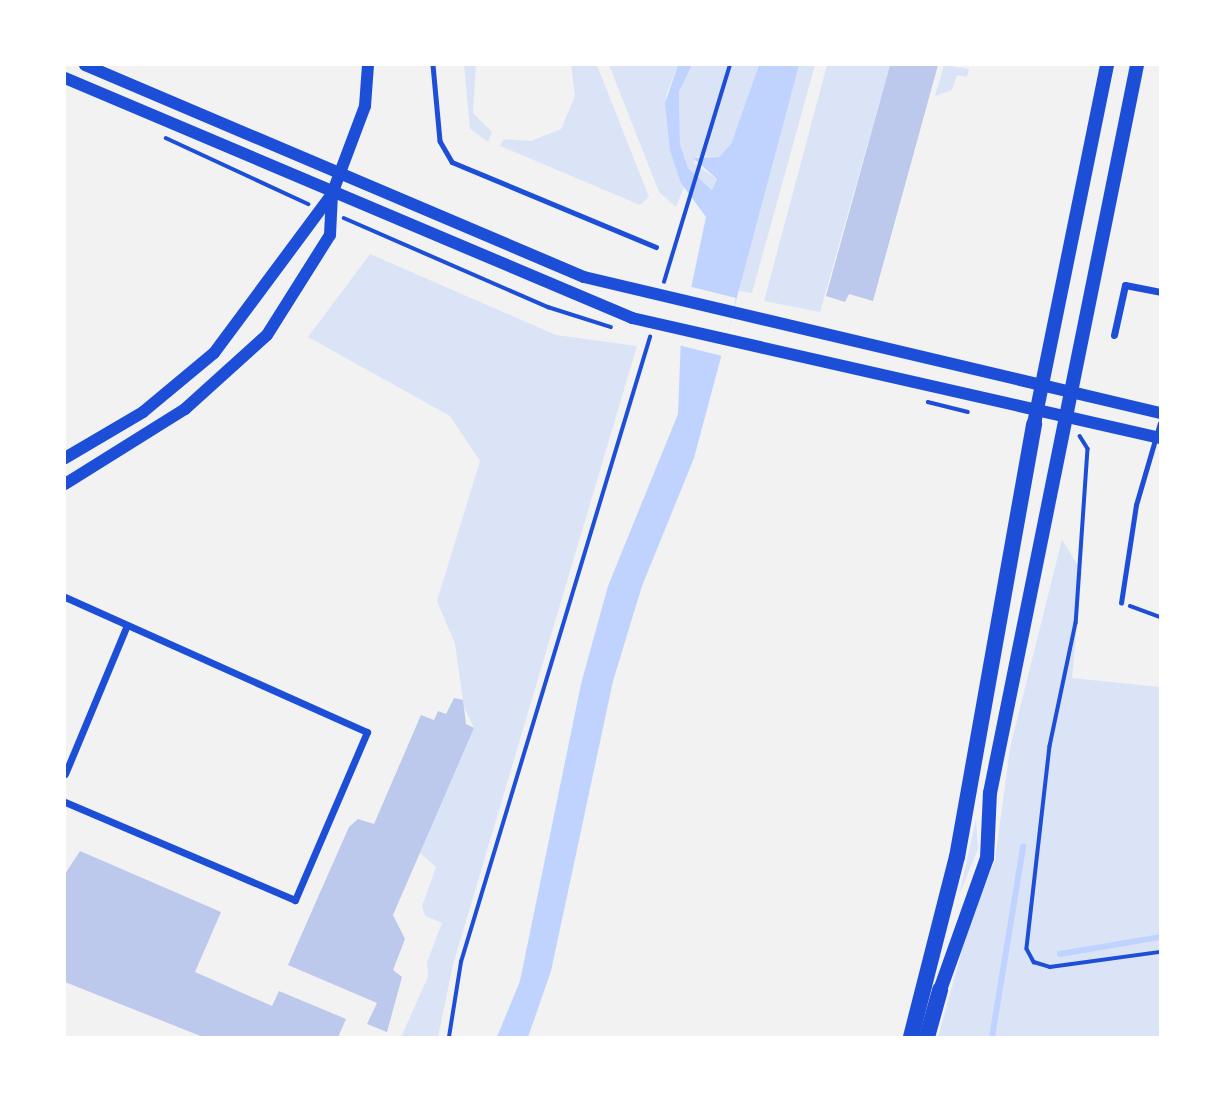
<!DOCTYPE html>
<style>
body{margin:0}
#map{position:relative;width:1225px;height:1102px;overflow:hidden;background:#f2f2f2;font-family:Montserrat,sans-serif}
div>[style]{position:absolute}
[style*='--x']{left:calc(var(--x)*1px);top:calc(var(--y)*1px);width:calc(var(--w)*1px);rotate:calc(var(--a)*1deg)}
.green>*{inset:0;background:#dbe4f7}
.water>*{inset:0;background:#bfd3fe}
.pier>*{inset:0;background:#f2f2f2}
.stream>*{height:6px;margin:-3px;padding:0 3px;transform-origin:3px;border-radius:3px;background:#bfd3fe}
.building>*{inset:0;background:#bdc9ec}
.path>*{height:3.5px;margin:-1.75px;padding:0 1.75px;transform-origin:1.75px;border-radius:1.75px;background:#1d4ed8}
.service>*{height:4.5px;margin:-2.25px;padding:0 2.25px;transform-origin:2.25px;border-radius:2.25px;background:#1d4ed8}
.minor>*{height:7px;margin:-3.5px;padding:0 3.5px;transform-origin:3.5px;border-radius:3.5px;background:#1d4ed8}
.tertiary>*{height:12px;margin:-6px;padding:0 6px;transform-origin:6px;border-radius:6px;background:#1d4ed8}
.secondary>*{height:12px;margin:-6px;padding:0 6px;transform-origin:6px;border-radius:6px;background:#1d4ed8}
.primary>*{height:14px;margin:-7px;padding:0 7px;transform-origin:7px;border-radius:7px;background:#1d4ed8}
.trunk>*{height:16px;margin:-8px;padding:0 8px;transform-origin:8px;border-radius:8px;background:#1d4ed8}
span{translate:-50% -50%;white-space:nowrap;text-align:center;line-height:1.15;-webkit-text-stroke:7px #fff;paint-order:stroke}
.frame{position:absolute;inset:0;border:66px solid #fff;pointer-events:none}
</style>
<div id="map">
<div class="green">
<div style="clip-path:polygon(464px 65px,476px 65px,473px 113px,492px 132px,488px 142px,470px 129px)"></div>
<div style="clip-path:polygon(571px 65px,597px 65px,649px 197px,640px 205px,500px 146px,504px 139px,531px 141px,561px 129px,575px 96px)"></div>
<div style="clip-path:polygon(609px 65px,678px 65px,666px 95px,670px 151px,684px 187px,676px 207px,659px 192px)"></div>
<div style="clip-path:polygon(692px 65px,759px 65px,731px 144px,719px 157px,697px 156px,694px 164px,717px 179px,712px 190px,688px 168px,680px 144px,679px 92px)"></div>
<div style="clip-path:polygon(799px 65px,815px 65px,752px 293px,734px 290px)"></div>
<div style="clip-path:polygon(827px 65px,890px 65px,820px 312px,764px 301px)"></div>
<div style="clip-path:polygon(944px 65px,969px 69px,967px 77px,957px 75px,952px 90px,935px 96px)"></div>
<div style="clip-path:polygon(370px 254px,556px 335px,637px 346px,453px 965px,438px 1037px,401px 1037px,428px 977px,427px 962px,442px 923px,425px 916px,422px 906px,436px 867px,419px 852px,474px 728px,464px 707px,455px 644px,437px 601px,480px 461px,450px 416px,308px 337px)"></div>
<div style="clip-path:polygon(1062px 539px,1082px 573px,1072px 678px,1160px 687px,1160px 1037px,938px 1037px,970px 922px,995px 860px,1010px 748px)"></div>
<div style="clip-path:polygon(976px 820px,978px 849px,959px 895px)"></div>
</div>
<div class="water">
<div style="clip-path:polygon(678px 65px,692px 65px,679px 92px,680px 144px,688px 168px,712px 190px,717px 179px,693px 158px,719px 157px,731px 144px,759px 65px,799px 65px,694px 458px,642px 586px,613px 681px,551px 971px,528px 1037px,497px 1037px,520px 981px,581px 684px,608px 586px,678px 414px,681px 336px,706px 217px,681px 183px,670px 151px,665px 103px)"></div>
</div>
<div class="pier">
<div style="clip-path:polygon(688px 286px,736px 298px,722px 356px,678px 345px)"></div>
</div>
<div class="stream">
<div style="--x:1060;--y:954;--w:101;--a:-9.6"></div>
<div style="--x:992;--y:1037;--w:193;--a:-80.7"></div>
</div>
<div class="building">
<div style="clip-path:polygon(890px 65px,938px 65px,873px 301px,849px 294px,845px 302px,826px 296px)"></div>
<div style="clip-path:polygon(454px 698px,463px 700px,466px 724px,474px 728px,393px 915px,405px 939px,393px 970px,402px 977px,387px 1032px,367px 1024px,377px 1003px,288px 965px,349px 827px,358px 819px,374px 824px,421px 715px,434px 720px,438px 711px,446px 714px)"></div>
<div style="clip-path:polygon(80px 851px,221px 912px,195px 972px,272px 1006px,279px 991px,346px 1019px,338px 1037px,203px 1037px,65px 982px,65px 874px)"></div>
</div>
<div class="path">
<div style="--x:166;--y:138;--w:157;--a:24.9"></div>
<div style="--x:344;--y:218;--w:223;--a:23.6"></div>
<div style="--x:548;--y:307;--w:66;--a:17.6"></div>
<div style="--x:664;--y:282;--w:227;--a:-73.1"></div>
<div style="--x:928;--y:402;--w:41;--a:14"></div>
<div style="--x:1080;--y:436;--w:15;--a:58"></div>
<div style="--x:1088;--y:449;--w:174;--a:93.9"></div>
<div style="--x:1076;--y:623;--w:126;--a:101.9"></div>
<div style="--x:1050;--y:746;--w:204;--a:96.5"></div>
<div style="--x:1027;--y:949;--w:15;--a:62"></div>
<div style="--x:1034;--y:962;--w:17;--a:17"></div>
<div style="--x:1050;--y:967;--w:111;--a:-7.8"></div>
<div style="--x:1130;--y:606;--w:32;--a:20"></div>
<div style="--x:449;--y:1037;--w:76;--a:-80.9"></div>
<div style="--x:461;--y:962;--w:653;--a:-73.17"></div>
</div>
<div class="service">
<div style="--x:433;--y:65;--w:76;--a:84.7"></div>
<div style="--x:440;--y:141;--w:24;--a:60"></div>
<div style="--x:452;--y:162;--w:221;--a:22.6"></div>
<div style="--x:1121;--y:603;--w:99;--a:-81.3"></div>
<div style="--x:1136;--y:505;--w:85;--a:-73.7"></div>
</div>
<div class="minor">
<div style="--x:1114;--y:335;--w:51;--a:-77.6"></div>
<div style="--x:1125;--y:285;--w:36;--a:11"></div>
<div style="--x:65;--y:597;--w:331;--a:24.1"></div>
<div style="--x:367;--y:732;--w:183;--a:113.2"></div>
<div style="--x:295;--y:900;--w:250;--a:-156.9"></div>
<div style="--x:65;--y:774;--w:161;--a:-67.4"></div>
</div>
<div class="tertiary">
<div style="--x:65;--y:458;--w:91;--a:-30.5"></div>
<div style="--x:143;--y:412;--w:92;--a:-39.7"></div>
<div style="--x:214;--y:353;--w:198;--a:-53.4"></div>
<div style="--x:65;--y:484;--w:142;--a:-32"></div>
<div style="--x:185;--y:409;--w:110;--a:-42.1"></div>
<div style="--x:267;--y:335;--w:118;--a:-57.8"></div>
<div style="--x:330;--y:235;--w:41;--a:-87.2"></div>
<div style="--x:332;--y:194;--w:94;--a:-69.4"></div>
<div style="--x:365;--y:106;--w:41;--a:-85.8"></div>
</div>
<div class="secondary">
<div style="--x:85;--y:65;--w:542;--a:23.02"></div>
<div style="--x:584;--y:277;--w:592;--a:13.28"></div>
<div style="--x:65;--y:78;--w:616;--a:22.94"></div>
<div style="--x:632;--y:318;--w:541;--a:12.8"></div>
</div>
<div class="primary">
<div style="--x:1034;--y:424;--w:366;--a:-78.5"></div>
<div style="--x:940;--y:990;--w:140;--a:-70.4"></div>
<div style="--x:987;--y:858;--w:65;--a:-87.4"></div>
<div style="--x:990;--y:793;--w:743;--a:-78.58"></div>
</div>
<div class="trunk">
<div style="--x:911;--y:1037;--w:186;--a:-75.7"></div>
<div style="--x:957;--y:857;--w:440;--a:-79.9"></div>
<div style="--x:927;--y:1037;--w:49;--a:-74.5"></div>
</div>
<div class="frame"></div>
</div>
